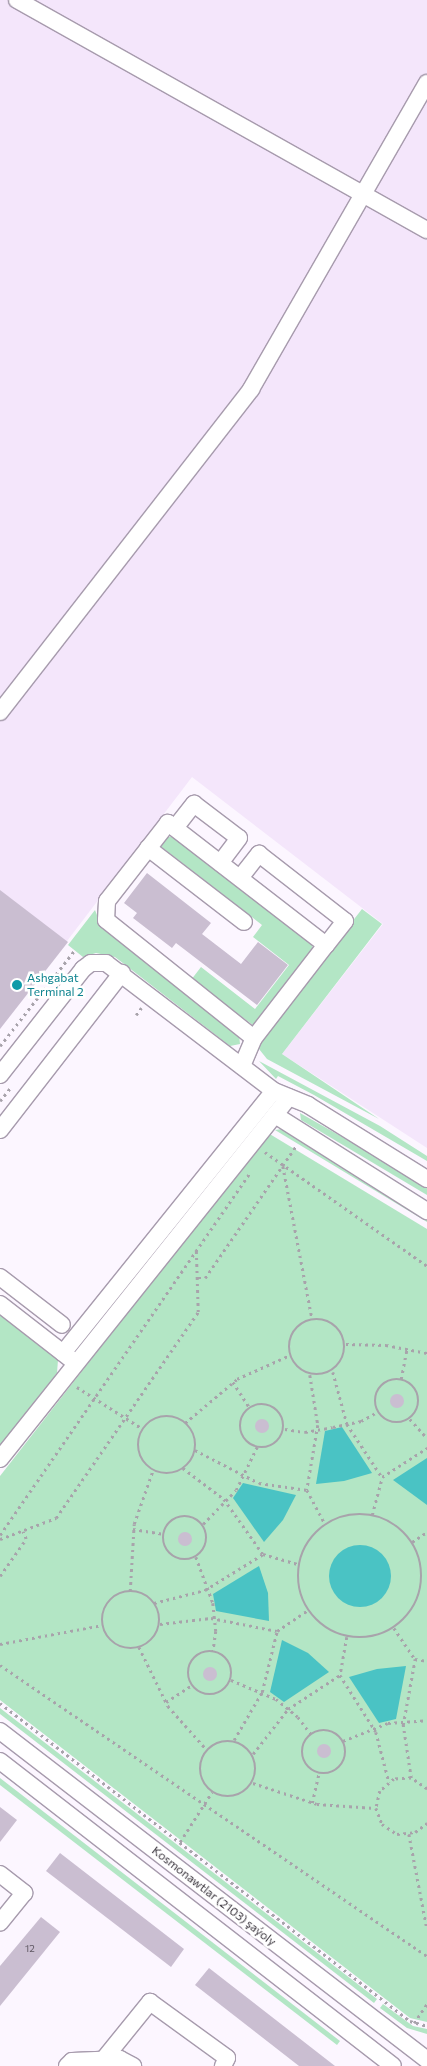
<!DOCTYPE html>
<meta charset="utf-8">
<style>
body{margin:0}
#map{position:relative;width:427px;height:2066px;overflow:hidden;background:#fcf6ff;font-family:Commissioner,sans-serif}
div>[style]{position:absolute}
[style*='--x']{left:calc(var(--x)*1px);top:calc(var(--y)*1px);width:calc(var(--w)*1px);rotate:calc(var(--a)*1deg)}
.built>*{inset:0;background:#f4e6fb}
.green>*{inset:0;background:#b3e6c5}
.water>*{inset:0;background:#4ac3c4}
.round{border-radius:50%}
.building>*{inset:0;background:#cabed1}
.path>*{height:2.5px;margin-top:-1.25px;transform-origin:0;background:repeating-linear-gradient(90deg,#a8a3ab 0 2.5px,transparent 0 6.5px)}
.path>.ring{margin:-1.25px;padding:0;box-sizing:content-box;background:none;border:2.5px solid #a8a3ab;border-radius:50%}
.roads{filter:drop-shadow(1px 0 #a79bad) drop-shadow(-1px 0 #a79bad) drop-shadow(0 1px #a79bad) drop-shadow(0 -1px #a79bad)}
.minor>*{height:16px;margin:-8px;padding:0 8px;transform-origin:8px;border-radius:8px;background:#fff}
.dots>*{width:14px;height:14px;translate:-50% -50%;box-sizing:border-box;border:2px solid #fff;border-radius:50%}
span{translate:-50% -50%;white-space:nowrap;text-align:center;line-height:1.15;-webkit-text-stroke:5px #fff;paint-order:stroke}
.number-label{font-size:10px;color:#5d5661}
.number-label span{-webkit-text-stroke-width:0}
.culture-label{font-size:12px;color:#0d838f}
.left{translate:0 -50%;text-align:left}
.street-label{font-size:12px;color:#39343c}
</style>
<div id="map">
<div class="built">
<div style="clip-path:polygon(0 0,427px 0,427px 1148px,282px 1054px,383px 924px,192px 777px,0 1029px)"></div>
</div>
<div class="green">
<div style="clip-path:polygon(166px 837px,174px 837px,312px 944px,313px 950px,253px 1025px,191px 980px,201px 967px,255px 1009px,289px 965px,253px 937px,262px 925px,159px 845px)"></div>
<div style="clip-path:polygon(362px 909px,382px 924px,282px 1054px,379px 1119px,267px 1059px,259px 1049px,262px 1037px)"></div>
<div style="clip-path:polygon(95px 910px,102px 928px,239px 1034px,240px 1044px,230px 1046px,115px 957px,96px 953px,83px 957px,68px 945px)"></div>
<div style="clip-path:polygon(259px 1061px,380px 1126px,427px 1156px,427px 1161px,314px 1095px,278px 1076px,276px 1079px)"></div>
<div style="clip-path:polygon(300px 1113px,427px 1185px,427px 1195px,301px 1120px)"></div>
<div style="clip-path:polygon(282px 1129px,427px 1217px,427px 1222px,275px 1130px)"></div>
<div style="clip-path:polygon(268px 1133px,427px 1229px,427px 2022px,410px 2018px,0 1700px,0 1476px)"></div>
<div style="clip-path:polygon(0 1315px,58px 1360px,57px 1373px,0 1447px)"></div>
<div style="clip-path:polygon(0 1708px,377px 1999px,374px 2003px,0 1714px)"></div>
<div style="clip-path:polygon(0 1778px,340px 2041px,337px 2045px,0 1785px)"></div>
<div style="clip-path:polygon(383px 2004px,413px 2026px,427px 2029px,427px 2034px,407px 2028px,380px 2008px)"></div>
</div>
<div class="water">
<div style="clip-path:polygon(342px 1427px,372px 1473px,344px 1481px,316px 1484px,325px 1431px)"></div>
<div style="clip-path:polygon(427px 1458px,427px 1505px,393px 1480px)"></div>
<div style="clip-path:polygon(243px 1483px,296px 1495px,283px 1520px,264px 1542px,233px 1498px)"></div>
<div class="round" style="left:329px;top:1545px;width:62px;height:62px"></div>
<div style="clip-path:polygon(259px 1566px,268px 1593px,269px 1621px,216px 1611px,213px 1594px)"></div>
<div style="clip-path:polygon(282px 1640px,308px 1653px,329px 1672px,284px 1702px,270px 1692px)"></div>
<div style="clip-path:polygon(406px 1666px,396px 1719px,379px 1723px,349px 1677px,377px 1669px)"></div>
</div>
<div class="building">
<div style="clip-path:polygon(147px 873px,211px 923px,202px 934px,241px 964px,258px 942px,288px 965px,257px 1005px,176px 943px,172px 948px,133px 918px,137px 913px,124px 903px)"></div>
<div style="clip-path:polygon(0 890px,68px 942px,0 1029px)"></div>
<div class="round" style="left:390px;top:1394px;width:14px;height:14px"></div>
<div class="round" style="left:255px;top:1419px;width:14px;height:14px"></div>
<div class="round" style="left:178px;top:1532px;width:14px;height:14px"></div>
<div class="round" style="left:203px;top:1667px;width:14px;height:14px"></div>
<div class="round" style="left:317px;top:1744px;width:14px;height:14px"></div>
<div style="clip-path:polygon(0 1807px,17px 1820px,0 1842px)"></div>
<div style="clip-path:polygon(60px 1853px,184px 1949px,171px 1967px,46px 1871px)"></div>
<div style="clip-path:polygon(41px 1917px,60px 1932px,0 2006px,0 1966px)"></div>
<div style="clip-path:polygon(209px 1968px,335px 2066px,299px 2066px,195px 1985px)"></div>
</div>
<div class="path">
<div style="--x:136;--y:1015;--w:9;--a:-54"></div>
<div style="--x:0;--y:1046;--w:120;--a:-52.1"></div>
<div style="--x:0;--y:1101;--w:18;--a:-52"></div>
<div style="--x:265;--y:1152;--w:198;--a:35.1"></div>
<div style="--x:283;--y:1166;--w:155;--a:79.2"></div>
<div style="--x:198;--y:1278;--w:7;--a:0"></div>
<div style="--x:205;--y:1278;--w:160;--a:-55.4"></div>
<div class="ring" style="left:289px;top:1319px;width:53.5px;height:53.5px"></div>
<div style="--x:346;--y:1344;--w:40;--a:1.4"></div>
<div style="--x:386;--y:1345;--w:42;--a:11"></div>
<div style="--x:333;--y:1372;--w:54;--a:74.9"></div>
<div style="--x:347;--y:1424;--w:64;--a:56.6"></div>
<div style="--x:310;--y:1375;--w:51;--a:80.9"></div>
<div style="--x:318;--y:1425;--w:66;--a:99.6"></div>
<div style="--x:307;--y:1490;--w:38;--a:62"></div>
<div style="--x:401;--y:1379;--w:31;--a:-79"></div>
<div class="ring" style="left:375px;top:1379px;width:41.5px;height:41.5px"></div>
<div style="--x:233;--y:1382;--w:31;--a:57"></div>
<div style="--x:77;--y:1387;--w:78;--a:32.5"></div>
<div class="ring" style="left:240px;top:1404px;width:41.5px;height:41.5px"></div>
<div class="ring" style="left:138px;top:1416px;width:55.5px;height:55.5px"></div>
<div style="--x:410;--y:1419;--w:25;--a:48"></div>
<div style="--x:185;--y:1423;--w:68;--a:-40.2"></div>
<div style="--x:237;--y:1379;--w:58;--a:-24.4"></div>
<div style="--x:285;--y:1429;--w:20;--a:9"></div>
<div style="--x:305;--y:1432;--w:28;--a:-10"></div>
<div style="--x:333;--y:1427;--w:29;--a:-12"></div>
<div style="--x:361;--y:1421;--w:18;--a:-29"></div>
<div style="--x:195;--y:1450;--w:72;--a:27.3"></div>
<div style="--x:259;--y:1483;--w:49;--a:8.3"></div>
<div style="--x:183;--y:1468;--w:51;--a:37.1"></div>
<div style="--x:224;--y:1499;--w:67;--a:54.7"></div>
<div style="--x:263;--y:1554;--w:37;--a:16"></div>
<div class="ring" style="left:298px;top:1514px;width:121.5px;height:121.5px"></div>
<div style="--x:372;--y:1515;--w:39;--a:-75"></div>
<div style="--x:382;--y:1477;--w:54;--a:-32.8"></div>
<div class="ring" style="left:163px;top:1516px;width:41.5px;height:41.5px"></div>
<div style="--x:203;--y:1524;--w:47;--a:-45.9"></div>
<div style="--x:236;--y:1490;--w:48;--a:-64"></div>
<div style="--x:133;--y:1529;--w:30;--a:9"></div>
<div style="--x:0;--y:1535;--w:439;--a:-55.4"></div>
<div style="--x:0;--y:1539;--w:60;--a:-20.6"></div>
<div style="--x:56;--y:1518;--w:250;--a:-55.4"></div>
<div style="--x:198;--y:1312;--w:62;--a:-91.8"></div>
<div style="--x:412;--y:1542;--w:18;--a:-34"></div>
<div style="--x:196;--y:1557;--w:49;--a:69.7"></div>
<div style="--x:213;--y:1603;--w:28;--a:84"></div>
<div style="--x:216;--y:1631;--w:21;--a:98"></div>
<div style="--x:0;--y:1576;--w:45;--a:-54.9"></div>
<div style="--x:26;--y:1539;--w:8;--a:-113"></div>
<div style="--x:130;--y:1591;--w:67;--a:-86.6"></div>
<div style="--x:134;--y:1524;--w:57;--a:-70.6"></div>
<div class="ring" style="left:102px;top:1591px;width:55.5px;height:55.5px"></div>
<div style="--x:154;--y:1603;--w:53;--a:-14.3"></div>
<div style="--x:205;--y:1590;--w:68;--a:-31.8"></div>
<div style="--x:160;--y:1624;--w:51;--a:-6.7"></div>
<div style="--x:211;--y:1618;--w:67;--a:11.1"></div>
<div style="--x:394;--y:1628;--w:37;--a:56"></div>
<div style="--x:415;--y:1659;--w:12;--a:9"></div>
<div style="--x:347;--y:1637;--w:39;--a:100"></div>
<div style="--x:340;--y:1675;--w:67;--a:57.7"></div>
<div style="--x:376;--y:1732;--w:52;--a:75.4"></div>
<div style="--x:0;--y:1644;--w:105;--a:-10.5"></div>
<div style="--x:139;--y:1647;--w:66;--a:63.8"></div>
<div style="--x:168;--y:1706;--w:57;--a:48.5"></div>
<div class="ring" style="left:188px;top:1651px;width:41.5px;height:41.5px"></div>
<div style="--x:0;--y:1665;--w:517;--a:34.27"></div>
<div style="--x:231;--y:1680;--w:49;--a:22.9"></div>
<div style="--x:276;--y:1699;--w:28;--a:39"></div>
<div style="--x:298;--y:1717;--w:21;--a:53"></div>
<div style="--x:166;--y:1702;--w:31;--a:-33"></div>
<div style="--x:0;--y:1703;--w:519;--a:37.8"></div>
<div style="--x:410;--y:2021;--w:18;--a:16"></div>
<div class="ring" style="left:302px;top:1730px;width:41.5px;height:41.5px"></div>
<div style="--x:234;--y:1740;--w:56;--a:-59.7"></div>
<div style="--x:262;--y:1692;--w:63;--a:-76.2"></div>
<div style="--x:277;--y:1631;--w:37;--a:-34"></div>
<div class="ring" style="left:200px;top:1741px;width:53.5px;height:53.5px"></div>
<div style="--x:343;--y:1741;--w:48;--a:-21.8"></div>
<div style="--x:388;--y:1723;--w:39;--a:-4"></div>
<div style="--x:253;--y:1754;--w:57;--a:-52.1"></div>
<div style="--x:288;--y:1709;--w:62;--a:-33.2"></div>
<div style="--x:411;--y:1778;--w:54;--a:-98.6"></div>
<div style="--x:403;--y:1725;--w:67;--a:-79.7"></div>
<div style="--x:253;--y:1783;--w:67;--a:18.2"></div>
<div style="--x:317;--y:1804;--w:58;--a:3.9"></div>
<div style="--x:427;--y:1789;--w:19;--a:-145"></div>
<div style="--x:411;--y:1778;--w:17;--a:177"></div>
<div style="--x:394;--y:1779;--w:18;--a:139"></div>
<div style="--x:380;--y:1791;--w:17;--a:103"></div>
<div style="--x:376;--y:1808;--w:17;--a:69"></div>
<div style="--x:382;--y:1824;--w:18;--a:34"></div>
<div style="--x:397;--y:1834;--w:18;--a:-6"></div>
<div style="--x:415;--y:1832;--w:15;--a:-37"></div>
<div style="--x:312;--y:1803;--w:31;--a:-77"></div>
<div style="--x:409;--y:1834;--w:96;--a:79.2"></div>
<div style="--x:180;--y:1842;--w:59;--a:-57.4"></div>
<div style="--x:414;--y:2023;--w:23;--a:-56"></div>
</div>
<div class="roads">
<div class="minor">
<div style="--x:17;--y:0;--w:470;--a:29.3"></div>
<div style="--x:0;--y:712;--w:409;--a:-52.1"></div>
<div style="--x:251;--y:389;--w:353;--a:-60.1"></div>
<div style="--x:175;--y:828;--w:31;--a:-52"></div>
<div style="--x:194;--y:804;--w:56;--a:37.1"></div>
<div style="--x:239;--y:838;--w:31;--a:127"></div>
<div style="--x:148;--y:848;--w:121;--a:37.6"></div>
<div style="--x:240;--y:878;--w:31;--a:-52"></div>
<div style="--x:259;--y:854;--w:109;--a:37.9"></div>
<div style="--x:345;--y:921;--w:31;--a:128"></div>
<div style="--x:242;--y:1066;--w:30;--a:-67"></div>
<div style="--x:254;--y:1038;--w:118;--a:-52.3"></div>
<div style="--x:326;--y:945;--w:200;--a:-142.3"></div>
<div style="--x:168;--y:823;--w:99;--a:128"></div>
<div style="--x:107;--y:901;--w:19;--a:93"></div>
<div style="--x:106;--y:920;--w:189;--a:38.6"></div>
<div style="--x:0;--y:1075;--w:135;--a:-51.9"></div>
<div style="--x:83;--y:969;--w:10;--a:-37"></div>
<div style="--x:91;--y:963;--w:15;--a:0"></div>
<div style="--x:106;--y:963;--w:211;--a:37.3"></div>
<div style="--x:274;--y:1091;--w:37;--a:22"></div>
<div style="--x:308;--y:1105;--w:140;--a:31.9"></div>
<div style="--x:275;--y:1115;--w:180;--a:32.3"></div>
<div style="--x:0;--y:1130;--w:199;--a:-52.2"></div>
<div style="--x:0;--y:1277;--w:78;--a:37.7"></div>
<div style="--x:0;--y:1304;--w:91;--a:37.9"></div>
<div style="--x:63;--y:1353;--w:336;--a:-51.2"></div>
<div style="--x:0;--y:1459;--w:463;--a:-51.4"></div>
<div style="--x:0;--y:1731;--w:539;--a:37.61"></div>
<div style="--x:0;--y:1761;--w:497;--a:37.8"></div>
<div style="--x:0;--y:1874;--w:31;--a:38"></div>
<div style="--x:24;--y:1893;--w:38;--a:129"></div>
<div style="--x:103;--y:2060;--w:75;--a:-51"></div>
<div style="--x:150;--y:2002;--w:95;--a:36"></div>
<div style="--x:227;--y:2058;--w:9;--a:117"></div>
<div style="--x:67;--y:2066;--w:7;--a:-45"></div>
<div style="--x:72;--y:2061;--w:48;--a:-2.4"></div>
<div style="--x:120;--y:2059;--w:15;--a:28"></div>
</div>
</div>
<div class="dots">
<div style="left:17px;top:985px;background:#0f9aa8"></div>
</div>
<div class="number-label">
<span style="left:30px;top:1949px">12</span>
</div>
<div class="culture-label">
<span class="left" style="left:27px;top:985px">Ashgabat<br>Terminal 2</span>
</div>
<div class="street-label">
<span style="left:214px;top:1896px;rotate:38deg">Kosmonawtlar (2103) şaýoly</span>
</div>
</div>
